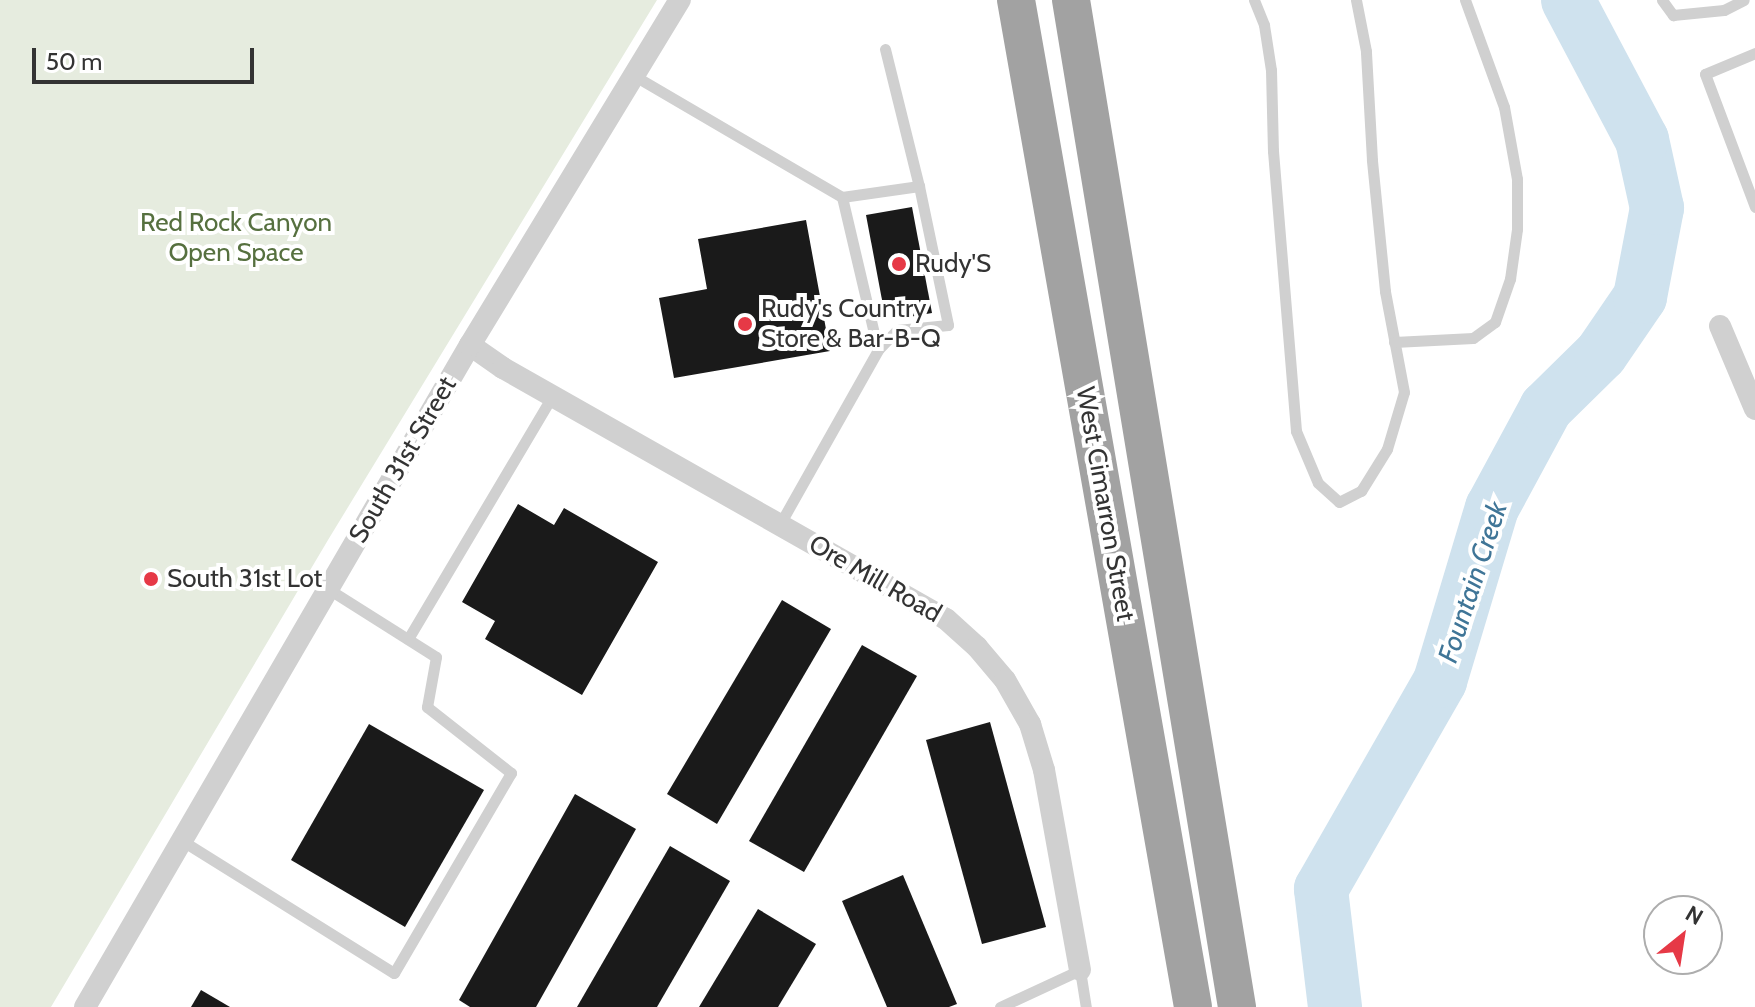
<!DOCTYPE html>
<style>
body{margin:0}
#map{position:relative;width:1755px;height:1007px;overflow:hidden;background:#fff;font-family:Cabin,sans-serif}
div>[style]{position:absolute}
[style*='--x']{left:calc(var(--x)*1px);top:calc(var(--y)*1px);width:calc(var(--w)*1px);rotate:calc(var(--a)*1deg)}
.green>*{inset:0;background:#e6ecdf}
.river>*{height:54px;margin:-27px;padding:0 27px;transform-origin:27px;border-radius:27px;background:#cfe2ee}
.building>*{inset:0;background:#1a1a1a}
.service>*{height:11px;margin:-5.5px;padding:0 5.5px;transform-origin:5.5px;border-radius:5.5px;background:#d0d0d0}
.minor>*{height:22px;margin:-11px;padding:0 11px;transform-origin:11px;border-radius:11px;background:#d0d0d0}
.trunk>*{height:38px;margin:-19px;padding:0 19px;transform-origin:19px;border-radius:19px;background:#a2a2a2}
.dots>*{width:22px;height:22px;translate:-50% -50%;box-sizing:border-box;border:4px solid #fff;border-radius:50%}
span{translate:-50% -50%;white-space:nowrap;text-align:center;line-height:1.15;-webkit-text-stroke:8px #fff;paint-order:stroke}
.park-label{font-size:26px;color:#56703f}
.poi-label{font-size:26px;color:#333}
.left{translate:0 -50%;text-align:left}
.street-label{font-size:26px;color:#333}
.water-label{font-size:28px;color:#3f7597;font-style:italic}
.north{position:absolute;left:1643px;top:895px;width:80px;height:80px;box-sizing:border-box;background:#fff;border:2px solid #adadad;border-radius:50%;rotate:30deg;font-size:22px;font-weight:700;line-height:32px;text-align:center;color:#333}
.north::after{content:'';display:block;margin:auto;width:28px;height:36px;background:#e63946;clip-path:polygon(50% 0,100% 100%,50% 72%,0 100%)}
.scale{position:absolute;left:32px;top:48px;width:222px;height:36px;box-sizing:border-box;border:4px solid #333;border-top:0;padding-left:10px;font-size:24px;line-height:28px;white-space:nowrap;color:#333;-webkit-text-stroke:6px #fff;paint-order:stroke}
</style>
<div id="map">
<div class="green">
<div style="clip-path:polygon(0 0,657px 0,328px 540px,51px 1007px,0 1007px)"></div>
</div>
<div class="river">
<div style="--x:1335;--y:1007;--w:119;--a:-96.8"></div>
<div style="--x:1321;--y:889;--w:240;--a:-60.2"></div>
<div style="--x:1440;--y:681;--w:181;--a:-73.3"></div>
<div style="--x:1492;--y:508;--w:114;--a:-61.6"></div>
<div style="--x:1546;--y:408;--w:77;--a:-44.5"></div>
<div style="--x:1601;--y:354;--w:69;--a:-55.6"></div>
<div style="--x:1640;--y:297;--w:91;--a:-79.2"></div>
<div style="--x:1657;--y:208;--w:70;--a:-102.4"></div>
<div style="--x:1642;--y:140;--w:158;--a:-117.9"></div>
</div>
<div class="building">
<div style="clip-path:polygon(912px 207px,932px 313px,886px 321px,866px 215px)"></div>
<div style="clip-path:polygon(806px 220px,830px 351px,674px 378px,659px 298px,707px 289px,698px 239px)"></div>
<div style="clip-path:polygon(518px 504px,554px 525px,564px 508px,658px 562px,582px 695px,485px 639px,495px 621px,462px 602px)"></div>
<div style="clip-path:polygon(782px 600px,831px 629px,717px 824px,667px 794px)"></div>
<div style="clip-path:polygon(862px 645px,917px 676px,804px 872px,749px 841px)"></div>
<div style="clip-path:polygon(990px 722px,1046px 927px,982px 944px,926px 740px)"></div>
<div style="clip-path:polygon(369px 724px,484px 790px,405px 927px,291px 860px)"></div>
<div style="clip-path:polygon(575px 794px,636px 829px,536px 1007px,470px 1007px,459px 1000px)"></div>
<div style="clip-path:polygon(670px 846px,730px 881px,657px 1007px,577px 1007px)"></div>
<div style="clip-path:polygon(903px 875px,957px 1004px,949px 1007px,887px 1007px,842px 901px)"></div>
<div style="clip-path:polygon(758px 909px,816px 944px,778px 1007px,699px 1007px)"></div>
<div style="clip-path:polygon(201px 990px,230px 1007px,191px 1007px)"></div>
</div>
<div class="service">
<div style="--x:1254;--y:0;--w:27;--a:68"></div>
<div style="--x:1264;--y:25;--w:46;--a:81.2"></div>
<div style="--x:1271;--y:70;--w:81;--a:88.6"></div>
<div style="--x:1273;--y:151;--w:281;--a:85.3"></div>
<div style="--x:1296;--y:431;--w:56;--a:67.1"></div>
<div style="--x:1318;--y:483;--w:28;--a:42"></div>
<div style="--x:1339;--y:502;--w:25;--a:-27"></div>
<div style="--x:1361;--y:491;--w:49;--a:-58.2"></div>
<div style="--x:1387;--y:449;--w:59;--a:-73.4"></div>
<div style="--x:1404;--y:392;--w:103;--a:-100.7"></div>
<div style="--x:1385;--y:291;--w:132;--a:-95.7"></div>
<div style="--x:1372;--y:160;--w:109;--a:-93.2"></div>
<div style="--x:1366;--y:51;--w:52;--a:-101.1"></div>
<div style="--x:1662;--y:0;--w:19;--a:54"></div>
<div style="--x:1673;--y:15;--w:51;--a:-5.6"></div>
<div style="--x:1724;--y:10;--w:22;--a:-27"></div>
<div style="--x:885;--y:49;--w:141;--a:76.1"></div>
<div style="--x:1755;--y:53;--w:54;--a:157.2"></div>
<div style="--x:1705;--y:74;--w:142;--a:69.4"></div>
<div style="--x:633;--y:75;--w:242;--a:30.3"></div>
<div style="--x:842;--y:197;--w:78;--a:-8.1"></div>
<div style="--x:919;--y:186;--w:142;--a:78.2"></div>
<div style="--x:948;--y:325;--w:51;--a:174.4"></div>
<div style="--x:897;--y:330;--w:28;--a:134"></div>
<div style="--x:878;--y:350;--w:200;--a:119.4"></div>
<div style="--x:842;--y:197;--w:157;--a:76.8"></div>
<div style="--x:1394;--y:342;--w:79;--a:-2.9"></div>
<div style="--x:1473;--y:338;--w:27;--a:-36"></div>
<div style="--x:1495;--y:322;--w:46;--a:-70.8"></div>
<div style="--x:1510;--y:279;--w:50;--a:-82"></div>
<div style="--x:1517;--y:229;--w:50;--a:-90"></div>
<div style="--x:1517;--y:179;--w:73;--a:-100.2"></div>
<div style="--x:1504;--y:107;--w:114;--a:-110"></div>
<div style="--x:408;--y:639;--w:282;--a:-59.3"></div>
<div style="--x:181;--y:840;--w:251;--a:32"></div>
<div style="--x:394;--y:973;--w:232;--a:-59.7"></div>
<div style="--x:511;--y:773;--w:107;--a:-141.8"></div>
<div style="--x:427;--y:707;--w:51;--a:-79.8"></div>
<div style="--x:436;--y:657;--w:129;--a:-147.7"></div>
<div style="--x:1000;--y:1007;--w:88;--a:-24.8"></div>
<div style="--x:1080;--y:970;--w:37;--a:81"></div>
</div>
<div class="minor">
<div style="--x:1720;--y:326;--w:90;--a:67.1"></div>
<div style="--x:470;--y:345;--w:40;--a:34.9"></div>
<div style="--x:503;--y:368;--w:509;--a:29.54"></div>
<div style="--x:946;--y:619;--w:42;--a:42.1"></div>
<div style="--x:977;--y:647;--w:43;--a:49.7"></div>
<div style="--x:1005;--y:680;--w:51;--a:60.4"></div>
<div style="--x:1030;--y:724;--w:48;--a:73.1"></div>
<div style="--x:1044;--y:770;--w:203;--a:79.8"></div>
<div style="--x:85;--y:1007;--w:766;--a:-59.82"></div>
<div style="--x:470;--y:345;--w:404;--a:-58.7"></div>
</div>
<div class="trunk">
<div style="--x:1016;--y:0;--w:1022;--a:80.03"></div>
<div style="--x:1071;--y:0;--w:1021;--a:80.64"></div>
</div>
<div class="dots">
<div style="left:899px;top:264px;background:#e63946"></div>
<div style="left:745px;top:324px;background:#e63946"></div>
<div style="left:151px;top:579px;background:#e63946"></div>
</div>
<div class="park-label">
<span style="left:236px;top:238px">Red Rock Canyon<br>Open Space</span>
</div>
<div class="poi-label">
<span class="left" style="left:915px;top:264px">Rudy'S</span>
<span class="left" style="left:761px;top:324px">Rudy's Country<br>Store &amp; Bar-B-Q</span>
<span class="left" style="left:167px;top:579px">South 31st Lot</span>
</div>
<div class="street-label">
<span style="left:403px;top:460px;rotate:-60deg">South 31st Street</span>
<span style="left:1105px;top:504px;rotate:80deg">West Cimarron Street</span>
<span style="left:875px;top:579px;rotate:30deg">Ore Mill Road</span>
</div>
<div class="water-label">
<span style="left:1472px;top:582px;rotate:-72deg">Fountain Creek</span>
</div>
<div class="north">N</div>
<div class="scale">50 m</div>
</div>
